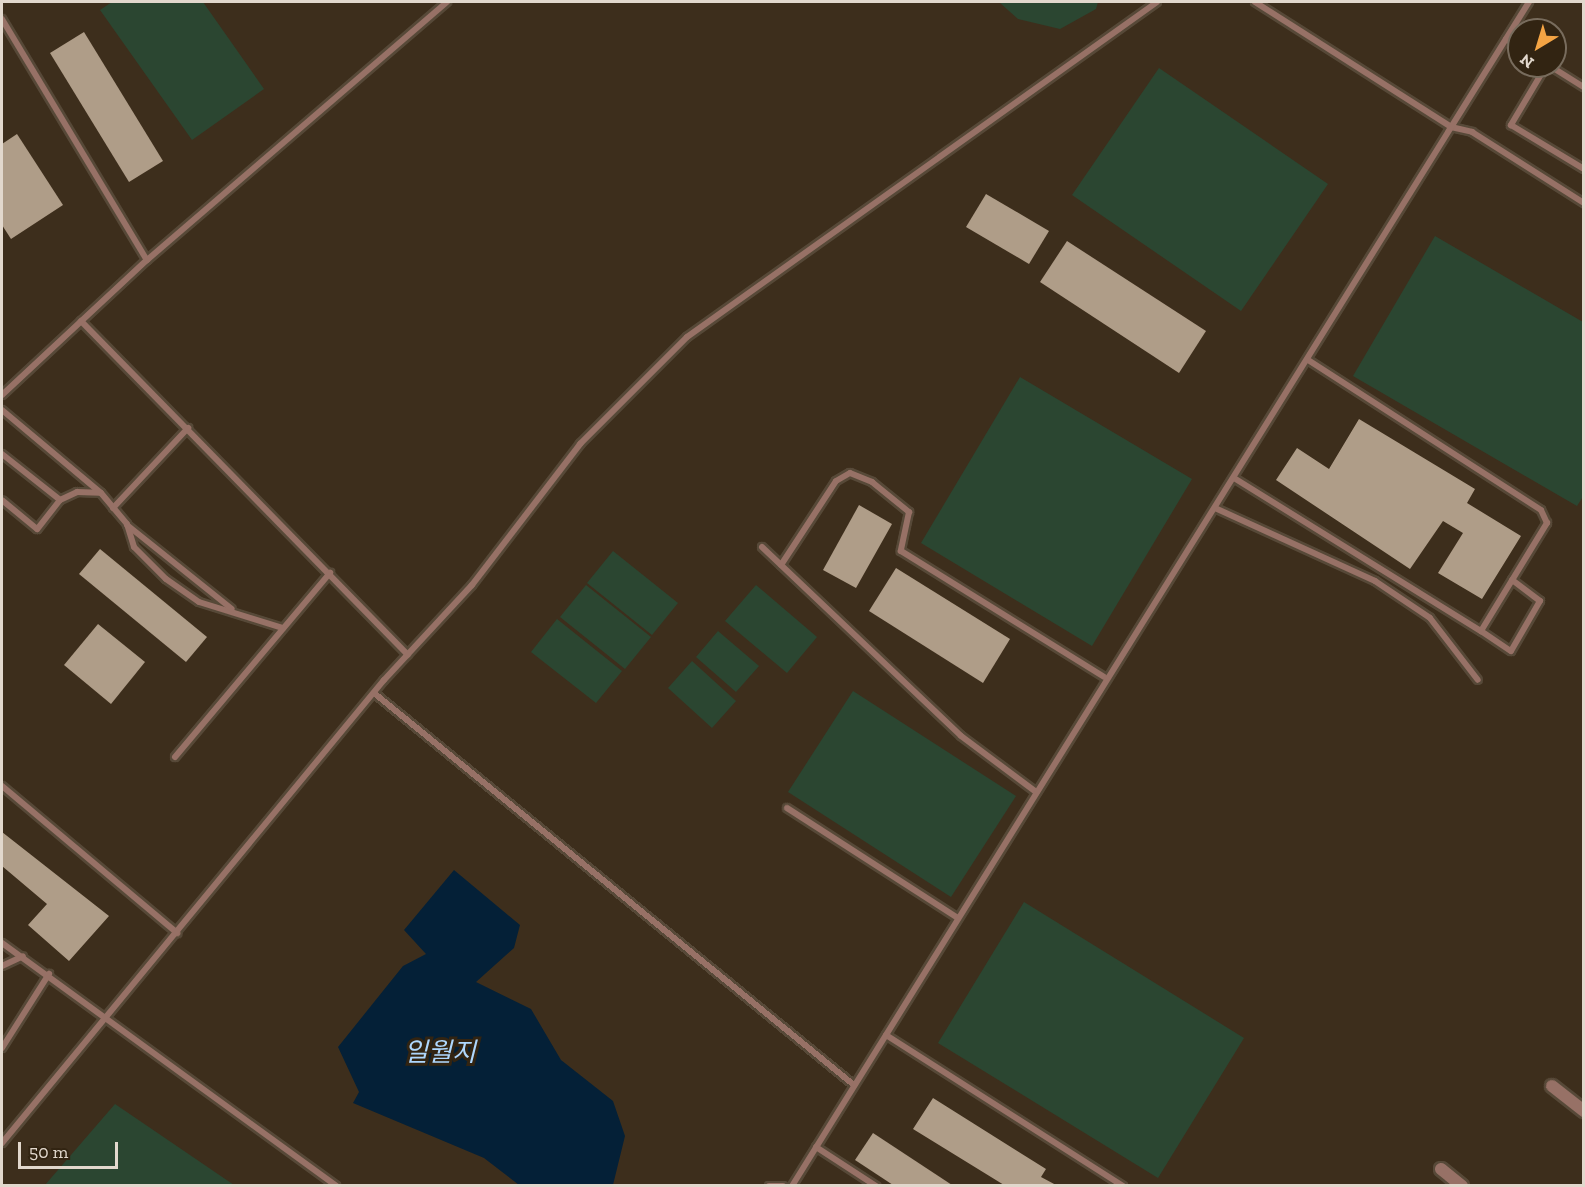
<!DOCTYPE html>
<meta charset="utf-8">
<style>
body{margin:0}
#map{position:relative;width:1585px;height:1187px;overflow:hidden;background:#3d2e1c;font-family:"Zilla Slab","Noto Sans KR",serif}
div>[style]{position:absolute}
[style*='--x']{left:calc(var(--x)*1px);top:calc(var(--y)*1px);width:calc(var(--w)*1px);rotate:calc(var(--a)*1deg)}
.green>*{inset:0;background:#2b4631}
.water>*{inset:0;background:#042037}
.building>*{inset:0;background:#af9d88}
.roads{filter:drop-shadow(2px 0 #574938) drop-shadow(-2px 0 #574938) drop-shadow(0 2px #574938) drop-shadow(0 -2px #574938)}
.service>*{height:6px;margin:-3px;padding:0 3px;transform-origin:3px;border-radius:3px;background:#977166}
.minor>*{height:12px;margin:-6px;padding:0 6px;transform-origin:6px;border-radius:6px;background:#977166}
span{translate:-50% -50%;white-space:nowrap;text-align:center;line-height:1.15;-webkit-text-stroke:6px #322412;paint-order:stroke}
.water-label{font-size:26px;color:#aed7fd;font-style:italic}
.frame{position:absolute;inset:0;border:3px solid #e2d8cd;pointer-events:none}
.north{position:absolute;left:1507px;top:18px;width:60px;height:60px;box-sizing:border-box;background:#322412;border:2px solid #786c5d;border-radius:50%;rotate:218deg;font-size:16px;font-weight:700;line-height:24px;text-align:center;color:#e2d8cd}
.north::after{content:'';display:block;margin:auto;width:21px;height:27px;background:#f4a444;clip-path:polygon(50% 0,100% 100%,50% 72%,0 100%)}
.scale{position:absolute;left:18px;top:1142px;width:100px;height:27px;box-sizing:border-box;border:3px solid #e2d8cd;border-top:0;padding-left:8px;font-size:18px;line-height:21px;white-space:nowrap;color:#e2d8cd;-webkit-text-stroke:4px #322412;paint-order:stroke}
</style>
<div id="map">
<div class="green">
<div style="clip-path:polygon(112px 2px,203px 2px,264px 89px,192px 140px,100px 10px)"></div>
<div style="clip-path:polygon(999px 2px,1098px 2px,1096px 9px,1060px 29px,1018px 19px)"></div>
<div style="clip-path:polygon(1159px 68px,1328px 184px,1241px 311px,1072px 195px)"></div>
<div style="clip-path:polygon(1435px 236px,1583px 322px,1584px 495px,1577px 506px,1353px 376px)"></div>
<div style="clip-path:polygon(1020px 377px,1192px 479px,1092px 646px,921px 543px)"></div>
<div style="clip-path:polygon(613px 551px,678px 603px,652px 635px,587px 583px)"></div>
<div style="clip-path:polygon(586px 585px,651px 637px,625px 669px,560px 617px)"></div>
<div style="clip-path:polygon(756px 585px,817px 637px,787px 673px,725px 621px)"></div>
<div style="clip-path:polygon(557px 619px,622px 671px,596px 703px,531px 652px)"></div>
<div style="clip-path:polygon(718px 631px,759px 666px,736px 692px,696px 657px)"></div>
<div style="clip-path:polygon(692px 661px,736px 701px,712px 728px,668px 688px)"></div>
<div style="clip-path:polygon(853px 691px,1016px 796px,951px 897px,788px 792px)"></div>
<div style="clip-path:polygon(1024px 902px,1244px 1038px,1158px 1178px,938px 1043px)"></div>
<div style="clip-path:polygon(115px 1104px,234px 1185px,45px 1185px)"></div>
</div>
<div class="water">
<div style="clip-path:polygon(454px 870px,520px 925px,514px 948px,476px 982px,531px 1009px,561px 1060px,613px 1101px,625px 1136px,613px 1185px,519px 1185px,484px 1158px,353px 1103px,359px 1092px,338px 1047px,403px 966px,426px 954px,404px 930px)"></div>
</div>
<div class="building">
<div style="clip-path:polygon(84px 32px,163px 161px,129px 182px,50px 53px)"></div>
<div style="clip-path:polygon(17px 134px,63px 205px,11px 239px,2px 225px,2px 144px)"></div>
<div style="clip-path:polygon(986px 194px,1049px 231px,1029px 264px,966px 227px)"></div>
<div style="clip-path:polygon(1067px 241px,1206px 331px,1179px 373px,1040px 282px)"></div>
<div style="clip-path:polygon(1359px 419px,1475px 489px,1467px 503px,1521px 536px,1482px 599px,1438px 573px,1463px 533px,1443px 521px,1410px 569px,1276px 480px,1297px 448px,1329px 469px)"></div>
<div style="clip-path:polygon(859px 505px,892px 524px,856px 588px,823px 570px)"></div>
<div style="clip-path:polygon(100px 549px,207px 637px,186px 662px,79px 574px)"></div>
<div style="clip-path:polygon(896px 568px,1010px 639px,983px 683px,869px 611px)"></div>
<div style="clip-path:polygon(98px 624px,145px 662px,111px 704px,64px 665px)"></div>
<div style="clip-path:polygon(2px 832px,109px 916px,69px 961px,28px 925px,47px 904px,2px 866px)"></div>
<div style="clip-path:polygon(933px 1098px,1046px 1169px,1041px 1177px,1056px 1185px,1004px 1185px,913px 1129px)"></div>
<div style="clip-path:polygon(873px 1133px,952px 1185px,893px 1185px,855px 1160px)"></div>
</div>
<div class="roads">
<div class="service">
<div style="--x:1255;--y:2;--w:232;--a:32.5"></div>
<div style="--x:1451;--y:127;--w:22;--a:13"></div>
<div style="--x:1472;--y:132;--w:133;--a:32.4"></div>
<div style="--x:2;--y:19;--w:281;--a:59"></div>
<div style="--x:1506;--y:39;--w:15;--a:32"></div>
<div style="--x:1546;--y:66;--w:69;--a:120.7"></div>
<div style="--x:1511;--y:125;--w:85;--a:31.1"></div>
<div style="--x:1550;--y:66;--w:40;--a:32"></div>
<div style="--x:81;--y:321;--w:467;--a:45.6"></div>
<div style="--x:2;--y:395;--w:198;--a:-43"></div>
<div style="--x:147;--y:260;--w:396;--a:-40.7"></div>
<div style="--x:2;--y:410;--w:129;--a:40"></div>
<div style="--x:101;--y:493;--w:40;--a:50"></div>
<div style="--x:127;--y:524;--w:24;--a:73"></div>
<div style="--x:134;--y:547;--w:45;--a:45"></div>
<div style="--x:166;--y:579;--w:40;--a:34.9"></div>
<div style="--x:199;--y:602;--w:88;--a:17.2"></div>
<div style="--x:2;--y:454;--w:74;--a:38.4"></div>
<div style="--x:60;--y:500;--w:37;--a:128"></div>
<div style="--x:37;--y:529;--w:45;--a:-140.4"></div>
<div style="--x:1234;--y:478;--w:291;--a:31.8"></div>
<div style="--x:1481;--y:631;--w:127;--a:-58.6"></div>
<div style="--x:1547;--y:523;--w:14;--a:-115"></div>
<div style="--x:1541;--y:510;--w:278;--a:-147.2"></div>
<div style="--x:60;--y:500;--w:19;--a:-25"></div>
<div style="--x:77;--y:492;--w:23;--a:2"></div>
<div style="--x:113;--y:508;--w:110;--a:-46.8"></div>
<div style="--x:1215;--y:508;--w:176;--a:24.5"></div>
<div style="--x:1375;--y:581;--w:66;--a:33.9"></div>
<div style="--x:1430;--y:618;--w:78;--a:52.3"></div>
<div style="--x:127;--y:525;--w:134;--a:38.7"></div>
<div style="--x:762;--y:547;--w:274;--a:43.5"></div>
<div style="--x:961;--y:736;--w:94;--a:36.7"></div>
<div style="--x:781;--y:565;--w:100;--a:-56.8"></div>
<div style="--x:836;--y:481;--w:16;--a:-30"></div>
<div style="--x:850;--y:473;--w:24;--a:22"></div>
<div style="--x:872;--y:482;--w:48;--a:39"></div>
<div style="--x:909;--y:512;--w:40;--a:102"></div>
<div style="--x:901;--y:551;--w:239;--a:31.8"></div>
<div style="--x:1481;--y:631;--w:36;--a:34"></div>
<div style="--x:1511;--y:651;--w:58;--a:-59.9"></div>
<div style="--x:1540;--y:601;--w:35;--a:-143"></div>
<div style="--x:374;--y:693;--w:620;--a:39.24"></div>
<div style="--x:175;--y:757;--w:241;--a:-49.9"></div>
<div style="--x:2;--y:786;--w:229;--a:40"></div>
<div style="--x:787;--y:808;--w:203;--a:32.8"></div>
<div style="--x:2;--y:943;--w:413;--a:36"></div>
<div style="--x:2;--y:966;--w:23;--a:-25"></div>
<div style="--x:886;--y:1035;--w:281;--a:32.5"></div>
<div style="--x:2;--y:1048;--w:88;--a:-57.6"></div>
<div style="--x:2;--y:1143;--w:600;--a:-50.48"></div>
<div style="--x:384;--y:680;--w:129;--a:-47.2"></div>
<div style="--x:472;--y:585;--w:178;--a:-52.5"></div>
<div style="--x:580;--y:444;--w:151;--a:-45"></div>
<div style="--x:687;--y:337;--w:577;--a:-35.48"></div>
<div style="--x:816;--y:1147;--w:72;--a:33"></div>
<div style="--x:769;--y:1186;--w:14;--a:0"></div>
<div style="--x:792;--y:1186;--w:1395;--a:-58.1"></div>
</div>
<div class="minor">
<div style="--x:1552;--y:1086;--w:41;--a:38"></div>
<div style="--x:1441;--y:1169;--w:27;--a:39"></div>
</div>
</div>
<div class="water-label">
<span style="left:440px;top:1053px">일월지</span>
</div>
<div class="frame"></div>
<div class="north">N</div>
<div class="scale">50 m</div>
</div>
